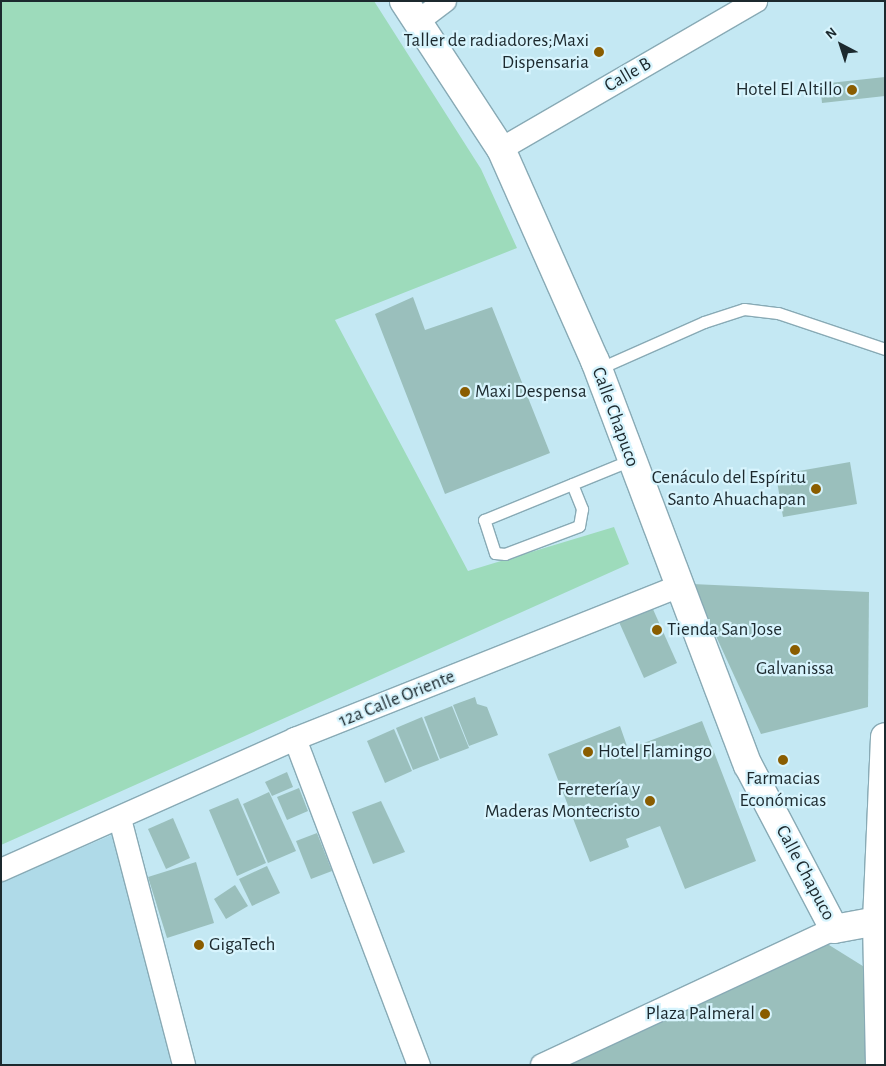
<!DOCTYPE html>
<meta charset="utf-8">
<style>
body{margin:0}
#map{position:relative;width:886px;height:1066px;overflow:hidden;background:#c4e8f3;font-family:"Alegreya Sans",sans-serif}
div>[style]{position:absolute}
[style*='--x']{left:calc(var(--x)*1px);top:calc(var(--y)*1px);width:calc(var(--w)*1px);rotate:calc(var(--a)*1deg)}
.built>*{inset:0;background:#afdae8}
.green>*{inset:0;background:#9ddbbb}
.building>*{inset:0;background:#9abfbc}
.roads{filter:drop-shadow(1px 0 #88aab5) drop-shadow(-1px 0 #88aab5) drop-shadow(0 1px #88aab5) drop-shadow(0 -1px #88aab5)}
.lane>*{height:11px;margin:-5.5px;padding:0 5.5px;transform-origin:5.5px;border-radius:5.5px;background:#fff}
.street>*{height:22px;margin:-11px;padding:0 11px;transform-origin:11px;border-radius:11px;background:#fff}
.secondary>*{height:28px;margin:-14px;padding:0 14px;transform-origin:14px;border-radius:14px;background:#fff}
.primary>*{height:28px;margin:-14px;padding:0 14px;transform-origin:14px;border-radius:14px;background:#fff}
.dots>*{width:14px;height:14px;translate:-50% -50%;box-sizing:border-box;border:2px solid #d7f4fd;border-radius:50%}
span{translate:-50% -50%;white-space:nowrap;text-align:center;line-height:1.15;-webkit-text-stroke:4.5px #d7f4fd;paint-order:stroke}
.poi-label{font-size:19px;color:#1c292e}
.right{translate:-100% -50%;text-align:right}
.left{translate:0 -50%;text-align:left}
.street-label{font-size:19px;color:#1c292e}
.frame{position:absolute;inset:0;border:2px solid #1c292e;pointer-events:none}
.north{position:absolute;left:816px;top:20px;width:50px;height:50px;-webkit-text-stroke:4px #d7f4fd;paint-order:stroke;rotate:320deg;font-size:14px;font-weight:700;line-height:20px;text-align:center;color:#1c292e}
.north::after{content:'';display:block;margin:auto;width:18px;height:22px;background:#1c292e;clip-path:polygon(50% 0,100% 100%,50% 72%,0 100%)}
</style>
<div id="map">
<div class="built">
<div style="clip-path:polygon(114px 834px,181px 1065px,1px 1065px,1px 882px)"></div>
</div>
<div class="green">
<div style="clip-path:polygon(1px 1px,374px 1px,481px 169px,517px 248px,335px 320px,468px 571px,614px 527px,629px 564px,1px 845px)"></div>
</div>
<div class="building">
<div style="clip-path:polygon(885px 77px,885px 96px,822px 103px,820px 84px)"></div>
<div style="clip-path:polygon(413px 297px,425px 330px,492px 307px,550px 453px,445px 494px,375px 314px)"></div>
<div style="clip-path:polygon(850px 462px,857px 504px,783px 517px,776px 475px)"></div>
<div style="clip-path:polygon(692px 584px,869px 592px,868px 707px,761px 734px)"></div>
<div style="clip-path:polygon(652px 607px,677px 663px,644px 678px,619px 622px)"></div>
<div style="clip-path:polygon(475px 697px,477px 704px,487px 707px,498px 735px,469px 746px,453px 705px)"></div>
<div style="clip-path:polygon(452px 706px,469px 748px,440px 759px,424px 717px)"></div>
<div style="clip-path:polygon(422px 717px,439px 760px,413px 770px,396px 728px)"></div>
<div style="clip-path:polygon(702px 721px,756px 861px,685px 889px,660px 826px,626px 839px,629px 847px,590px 862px,548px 754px,620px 726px,628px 749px)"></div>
<div style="clip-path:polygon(394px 729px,412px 771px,385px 783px,367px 741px)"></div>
<div style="clip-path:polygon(287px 772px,293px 787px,272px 796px,265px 782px)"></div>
<div style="clip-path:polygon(299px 788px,308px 811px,287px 820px,277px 797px)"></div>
<div style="clip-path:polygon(269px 792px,296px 851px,268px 863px,243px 804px)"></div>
<div style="clip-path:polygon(238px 798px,266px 863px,237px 876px,209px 810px)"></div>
<div style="clip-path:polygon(381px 801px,405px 852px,373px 864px,352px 812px)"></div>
<div style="clip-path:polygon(173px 818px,190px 858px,166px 869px,148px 829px)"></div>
<div style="clip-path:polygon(317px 833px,332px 871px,311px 879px,296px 841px)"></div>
<div style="clip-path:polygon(196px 862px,214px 923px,167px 938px,148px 877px)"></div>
<div style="clip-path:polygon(267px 866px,280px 893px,252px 906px,239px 879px)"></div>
<div style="clip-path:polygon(235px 885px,248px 906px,226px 919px,214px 899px)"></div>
<div style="clip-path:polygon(821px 940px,866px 968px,866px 1065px,568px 1065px)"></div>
</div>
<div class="roads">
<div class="lane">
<div style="--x:598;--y:369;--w:116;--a:-23.9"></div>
<div style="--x:704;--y:322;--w:42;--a:-18"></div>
<div style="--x:744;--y:309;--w:34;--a:7"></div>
<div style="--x:778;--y:313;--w:113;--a:18.6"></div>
<div style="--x:572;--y:484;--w:27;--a:68"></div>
<div style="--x:582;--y:509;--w:17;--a:100"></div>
<div style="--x:579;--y:526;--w:79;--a:159.3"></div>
<div style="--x:505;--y:554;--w:10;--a:-174"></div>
<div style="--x:495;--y:553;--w:35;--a:-108"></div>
<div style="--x:484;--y:520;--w:159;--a:-22.2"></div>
</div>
<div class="street">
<div style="--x:417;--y:22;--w:35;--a:-37"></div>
<div style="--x:501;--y:149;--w:295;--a:-30.1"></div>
<div style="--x:295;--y:739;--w:349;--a:69.2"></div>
<div style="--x:120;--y:819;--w:254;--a:75.4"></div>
<div style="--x:1;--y:870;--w:322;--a:-24"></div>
<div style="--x:295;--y:739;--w:411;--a:-21.7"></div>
<div style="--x:542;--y:1065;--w:322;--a:-25"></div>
</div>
<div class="secondary">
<div style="--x:404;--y:1;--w:177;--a:56.8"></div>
<div style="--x:501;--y:149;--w:232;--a:66.1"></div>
<div style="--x:595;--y:361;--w:432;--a:69.3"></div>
<div style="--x:748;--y:765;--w:185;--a:62.3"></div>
<div style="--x:834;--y:929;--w:44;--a:-10.5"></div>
</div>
<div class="primary">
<div style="--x:880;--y:1065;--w:144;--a:-91.2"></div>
<div style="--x:877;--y:921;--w:184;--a:-87.5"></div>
</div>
</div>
<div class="dots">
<div style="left:599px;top:52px;background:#8a5d00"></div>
<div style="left:852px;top:90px;background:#8a5d00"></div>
<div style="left:465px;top:392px;background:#8a5d00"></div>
<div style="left:816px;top:489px;background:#8a5d00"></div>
<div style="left:657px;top:630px;background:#8a5d00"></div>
<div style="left:795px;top:650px;background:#8a5d00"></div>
<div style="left:588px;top:752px;background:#8a5d00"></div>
<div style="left:783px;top:760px;background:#8a5d00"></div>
<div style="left:650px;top:801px;background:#8a5d00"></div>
<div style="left:199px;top:945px;background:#8a5d00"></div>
<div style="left:765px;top:1014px;background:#8a5d00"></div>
</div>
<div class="poi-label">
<span class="right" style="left:589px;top:52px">Taller de radiadores;Maxi<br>Dispensaria</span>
<span class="right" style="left:842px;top:90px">Hotel El Altillo</span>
<span class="left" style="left:475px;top:392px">Maxi Despensa</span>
<span class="right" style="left:806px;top:489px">Cenáculo del Espíritu<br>Santo Ahuachapan</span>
<span class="left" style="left:667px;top:630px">Tienda San Jose</span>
<span style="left:795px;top:669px">Galvanissa</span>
<span class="left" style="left:598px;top:752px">Hotel Flamingo</span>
<span style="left:783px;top:790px">Farmacias<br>Económicas</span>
<span class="right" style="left:640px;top:801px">Ferretería y<br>Maderas Montecristo</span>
<span class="left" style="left:209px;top:945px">GigaTech</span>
<span class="right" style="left:755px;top:1014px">Plaza Palmeral</span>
</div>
<div class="street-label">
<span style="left:628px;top:75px;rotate:-30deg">Calle B</span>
<span style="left:615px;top:417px;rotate:70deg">Calle Chapuco</span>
<span style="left:397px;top:699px;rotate:-22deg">12a Calle Oriente</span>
<span style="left:805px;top:873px;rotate:62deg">Calle Chapuco</span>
</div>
<div class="frame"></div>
<div class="north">N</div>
</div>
